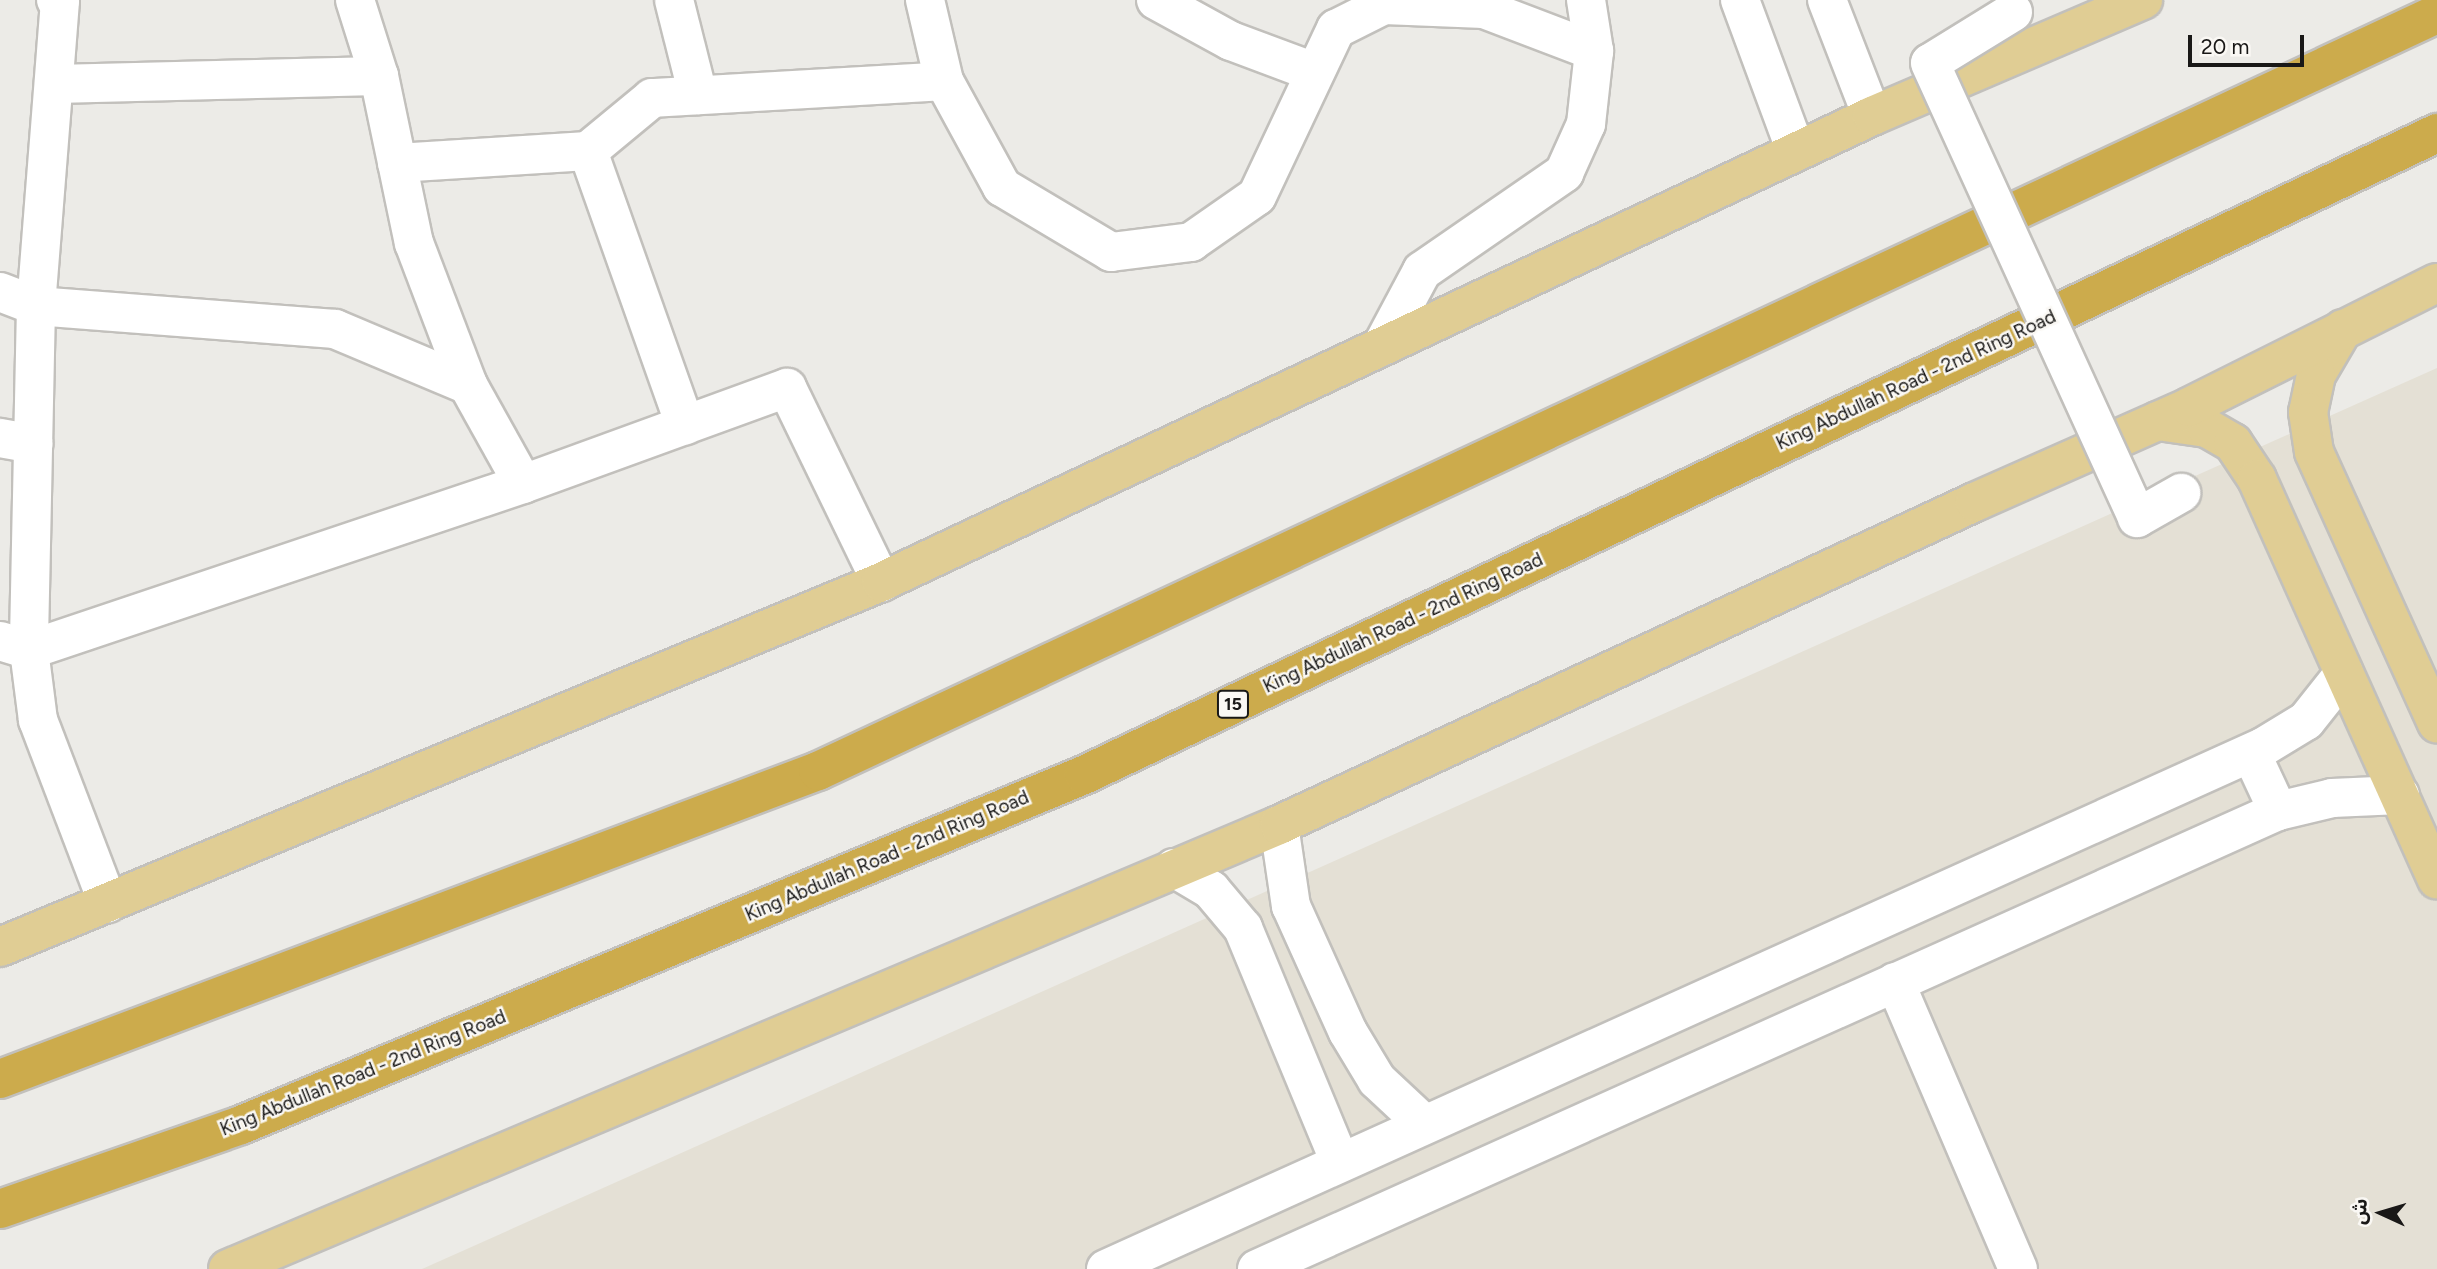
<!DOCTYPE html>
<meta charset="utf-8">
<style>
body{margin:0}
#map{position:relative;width:2437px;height:1269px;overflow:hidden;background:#ecebe7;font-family:Figtree,"Noto Sans Arabic",sans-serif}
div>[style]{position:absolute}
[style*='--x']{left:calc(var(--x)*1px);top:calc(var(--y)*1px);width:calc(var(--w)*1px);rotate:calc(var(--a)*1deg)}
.built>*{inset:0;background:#e4e0d5}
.roads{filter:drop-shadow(2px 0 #c2c0bc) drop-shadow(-2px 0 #c2c0bc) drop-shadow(0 2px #c2c0bc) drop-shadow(0 -2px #c2c0bc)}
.minor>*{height:38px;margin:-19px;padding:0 19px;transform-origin:19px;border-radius:19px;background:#fff}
.major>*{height:38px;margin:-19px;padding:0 19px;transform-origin:19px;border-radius:19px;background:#e0cd94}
.highway>*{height:38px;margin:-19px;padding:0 19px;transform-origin:19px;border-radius:19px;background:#ccab4c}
.bridges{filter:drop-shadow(2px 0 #c2c0bc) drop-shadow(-2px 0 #c2c0bc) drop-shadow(0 2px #c2c0bc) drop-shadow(0 -2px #c2c0bc)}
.minor-bridge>*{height:38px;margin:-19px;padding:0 19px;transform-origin:19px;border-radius:19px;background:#fff}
span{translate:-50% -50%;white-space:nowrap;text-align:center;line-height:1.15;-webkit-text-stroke:5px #faf8f4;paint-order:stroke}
.shield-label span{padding:2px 5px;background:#faf8f4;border:2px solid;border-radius:5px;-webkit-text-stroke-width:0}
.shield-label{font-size:18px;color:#191817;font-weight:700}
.street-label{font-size:19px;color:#191817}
.north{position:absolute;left:2346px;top:1178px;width:70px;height:70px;-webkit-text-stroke:5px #faf8f4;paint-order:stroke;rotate:274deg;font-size:19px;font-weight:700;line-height:28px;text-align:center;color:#191817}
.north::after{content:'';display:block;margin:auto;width:24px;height:32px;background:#191817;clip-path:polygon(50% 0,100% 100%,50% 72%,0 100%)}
.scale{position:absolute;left:2188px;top:35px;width:116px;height:32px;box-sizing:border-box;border:4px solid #191817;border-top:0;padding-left:9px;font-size:21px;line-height:24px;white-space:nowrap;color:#191817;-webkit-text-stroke:5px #faf8f4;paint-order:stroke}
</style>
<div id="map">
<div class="built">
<div style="clip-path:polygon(2437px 368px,2437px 1269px,422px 1269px,2166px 489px)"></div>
</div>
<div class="roads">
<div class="minor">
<div style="--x:56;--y:0;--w:4;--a:14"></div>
<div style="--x:60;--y:1;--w:306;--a:94.5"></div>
<div style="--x:36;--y:306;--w:344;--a:91.2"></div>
<div style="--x:29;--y:650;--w:71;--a:82.7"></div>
<div style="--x:38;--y:720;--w:196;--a:69.1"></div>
<div style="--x:355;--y:0;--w:80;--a:72.5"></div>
<div style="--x:379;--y:76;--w:171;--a:78.2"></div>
<div style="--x:414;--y:243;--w:152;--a:69.2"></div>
<div style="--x:468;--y:385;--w:113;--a:60.9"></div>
<div style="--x:674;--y:0;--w:98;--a:75.8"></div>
<div style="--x:925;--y:0;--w:83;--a:76.8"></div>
<div style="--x:944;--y:81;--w:121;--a:61.3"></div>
<div style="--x:1002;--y:187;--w:127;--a:30.8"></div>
<div style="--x:1111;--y:252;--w:81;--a:-7.1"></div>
<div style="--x:1191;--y:242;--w:80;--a:-34.9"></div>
<div style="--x:1257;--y:196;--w:185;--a:-64.7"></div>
<div style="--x:1336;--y:29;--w:54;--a:-26.6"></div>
<div style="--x:1384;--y:5;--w:100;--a:2.3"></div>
<div style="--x:1484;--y:9;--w:118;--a:20.9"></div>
<div style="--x:1156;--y:0;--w:85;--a:28.7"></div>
<div style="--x:1231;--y:41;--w:89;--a:20.5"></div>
<div style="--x:1740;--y:0;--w:161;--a:69.7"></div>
<div style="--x:1827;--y:0;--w:124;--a:68.8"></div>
<div style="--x:54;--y:84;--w:325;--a:-1.4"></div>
<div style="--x:588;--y:151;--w:291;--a:70.5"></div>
<div style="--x:397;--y:163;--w:191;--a:-3.6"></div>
<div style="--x:588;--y:151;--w:83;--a:-39.6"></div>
<div style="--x:652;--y:98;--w:292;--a:-3.3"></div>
<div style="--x:0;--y:292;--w:39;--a:21"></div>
<div style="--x:36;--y:306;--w:300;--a:4.4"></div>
<div style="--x:335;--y:329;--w:144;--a:22.8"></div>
<div style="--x:1382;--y:346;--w:85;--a:-61.9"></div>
<div style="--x:1422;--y:271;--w:173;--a:-34.6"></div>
<div style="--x:1564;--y:173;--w:54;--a:-65.8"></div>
<div style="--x:1586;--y:124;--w:73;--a:-83.7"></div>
<div style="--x:1594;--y:51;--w:52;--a:-98.9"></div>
<div style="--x:0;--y:438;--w:34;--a:10"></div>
<div style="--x:0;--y:641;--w:30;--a:17"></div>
<div style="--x:29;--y:650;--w:521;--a:-18.57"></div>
<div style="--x:523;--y:484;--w:281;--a:-20"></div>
<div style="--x:787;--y:388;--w:216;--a:64.1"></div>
<div style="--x:2251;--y:753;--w:64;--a:65"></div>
<div style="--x:1279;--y:825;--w:82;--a:81.6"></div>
<div style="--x:1291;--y:906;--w:138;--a:65.7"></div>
<div style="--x:1348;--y:1032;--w:56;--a:58.9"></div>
<div style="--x:1377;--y:1080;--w:64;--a:43.1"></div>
<div style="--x:1174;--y:868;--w:43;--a:30.7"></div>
<div style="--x:1211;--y:890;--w:50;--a:49.9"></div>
<div style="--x:1243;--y:928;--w:253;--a:67.5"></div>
<div style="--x:1895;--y:982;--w:312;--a:66.8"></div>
<div style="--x:1106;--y:1269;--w:1269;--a:-24.28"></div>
<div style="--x:2263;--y:747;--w:50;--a:-31.2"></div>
<div style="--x:2306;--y:721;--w:61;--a:-51.6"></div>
<div style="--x:1257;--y:1269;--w:1119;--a:-24.16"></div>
<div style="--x:2278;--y:811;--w:56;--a:-13.5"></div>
<div style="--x:2332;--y:798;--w:68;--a:-2.5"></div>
</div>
<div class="major">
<div style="--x:2343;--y:329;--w:53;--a:120.4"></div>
<div style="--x:2316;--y:375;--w:38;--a:102"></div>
<div style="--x:2308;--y:412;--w:40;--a:81.5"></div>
<div style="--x:2314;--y:452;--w:298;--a:65.6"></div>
<div style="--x:2158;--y:421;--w:49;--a:8.1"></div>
<div style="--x:2207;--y:428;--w:30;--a:30"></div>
<div style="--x:2233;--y:443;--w:43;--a:56.3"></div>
<div style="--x:2257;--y:479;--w:439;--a:65.8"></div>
<div style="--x:0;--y:947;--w:954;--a:-22.5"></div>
<div style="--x:881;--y:582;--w:1095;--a:-25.18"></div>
<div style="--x:1872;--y:116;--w:295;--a:-23.2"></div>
<div style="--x:228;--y:1269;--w:1141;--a:-22.9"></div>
<div style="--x:1279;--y:825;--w:767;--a:-24.9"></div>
<div style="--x:1975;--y:502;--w:234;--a:-23.9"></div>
<div style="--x:2189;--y:407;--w:277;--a:-26.6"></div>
</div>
<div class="highway">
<div style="--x:0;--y:1079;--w:874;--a:-20.63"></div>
<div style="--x:818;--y:771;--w:1787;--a:-25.06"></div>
<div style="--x:0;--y:1209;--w:255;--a:-19.2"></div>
<div style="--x:241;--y:1125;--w:913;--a:-22.55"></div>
<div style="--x:1084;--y:775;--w:1498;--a:-25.38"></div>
</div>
</div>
<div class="bridges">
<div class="minor-bridge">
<div style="--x:2013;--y:12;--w:97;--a:148.4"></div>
<div style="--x:1930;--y:63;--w:500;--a:65.5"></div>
<div style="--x:2137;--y:518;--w:51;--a:-29.6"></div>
</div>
</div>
<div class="shield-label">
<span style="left:1233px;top:704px">15</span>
</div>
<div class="street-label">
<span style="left:1916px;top:380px;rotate:-25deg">King Abdullah Road - 2nd Ring Road</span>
<span style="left:1403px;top:623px;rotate:-25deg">King Abdullah Road - 2nd Ring Road</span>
<span style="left:887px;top:856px;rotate:-23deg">King Abdullah Road - 2nd Ring Road</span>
<span style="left:363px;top:1073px;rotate:-22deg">King Abdullah Road - 2nd Ring Road</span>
</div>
<div class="north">ش</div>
<div class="scale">20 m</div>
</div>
